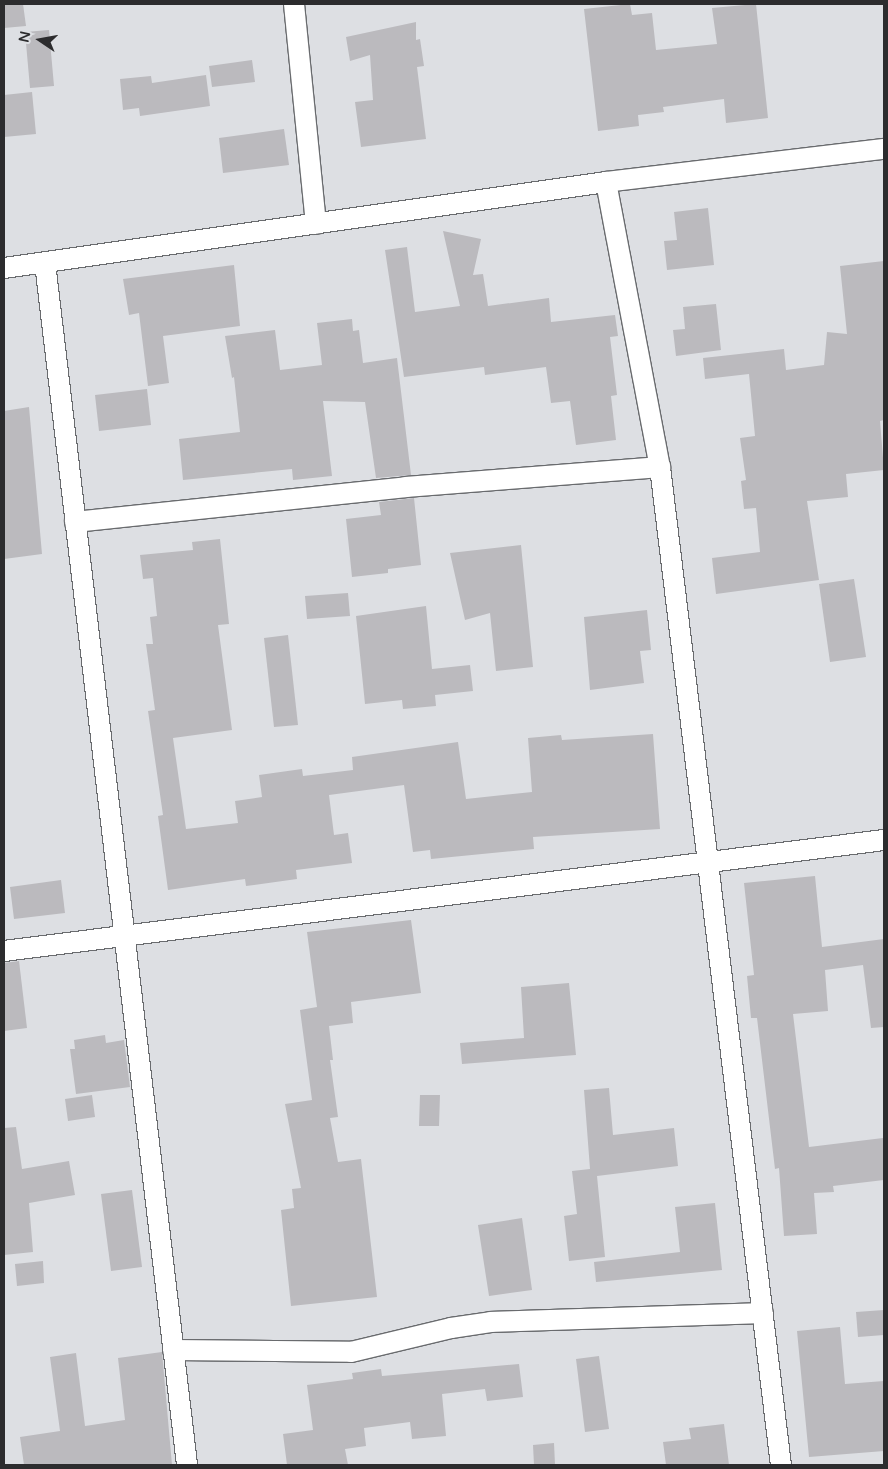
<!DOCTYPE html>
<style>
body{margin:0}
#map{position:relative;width:888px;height:1469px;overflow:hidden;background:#dddfe3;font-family:"Varela Round",sans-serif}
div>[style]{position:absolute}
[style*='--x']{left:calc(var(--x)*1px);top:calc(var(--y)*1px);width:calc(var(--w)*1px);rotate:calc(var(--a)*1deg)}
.building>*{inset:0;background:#bbbabe}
.roads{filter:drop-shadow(1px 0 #696b6e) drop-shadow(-1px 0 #696b6e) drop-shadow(0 1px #696b6e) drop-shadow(0 -1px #696b6e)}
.street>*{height:20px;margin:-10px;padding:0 10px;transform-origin:10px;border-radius:10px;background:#fff}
span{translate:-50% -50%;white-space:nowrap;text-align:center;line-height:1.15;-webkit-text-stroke:5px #dddfe3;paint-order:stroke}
.frame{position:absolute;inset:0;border:5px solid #2c2c2e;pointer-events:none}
.north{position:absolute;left:15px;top:15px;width:50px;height:50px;-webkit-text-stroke:4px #dddfe3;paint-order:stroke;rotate:282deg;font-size:14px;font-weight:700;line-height:20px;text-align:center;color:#2c2c2e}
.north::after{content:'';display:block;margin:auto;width:18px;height:22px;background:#2c2c2e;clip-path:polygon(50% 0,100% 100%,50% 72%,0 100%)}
</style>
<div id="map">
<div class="building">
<div style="clip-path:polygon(4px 4px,23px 4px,26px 26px,4px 28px)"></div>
<div style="clip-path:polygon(630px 4px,632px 15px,652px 13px,656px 50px,717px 44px,712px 8px,756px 4px,768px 118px,726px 123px,724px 99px,663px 107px,664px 112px,638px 115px,639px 126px,598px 131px,584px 9px)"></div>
<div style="clip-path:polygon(416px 22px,416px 40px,420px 39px,424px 66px,417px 67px,426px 139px,361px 147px,355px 102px,373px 100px,370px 55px,350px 61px,346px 37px)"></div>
<div style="clip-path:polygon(49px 30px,54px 86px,30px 88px,25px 32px)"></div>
<div style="clip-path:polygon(252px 60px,255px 82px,212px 87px,209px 66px)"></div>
<div style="clip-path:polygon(206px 75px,210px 106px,140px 116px,139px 108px,123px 110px,120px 79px,151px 76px,152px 83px)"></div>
<div style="clip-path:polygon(32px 92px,36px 134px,4px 137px,4px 95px)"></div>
<div style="clip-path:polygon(284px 129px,289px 165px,223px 173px,219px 138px)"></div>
<div style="clip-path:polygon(708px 208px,714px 265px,667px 270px,664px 241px,677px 240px,674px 212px)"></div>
<div style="clip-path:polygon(443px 231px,481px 239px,473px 275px,483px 274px,488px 306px,549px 298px,551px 322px,615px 315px,618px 336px,610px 337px,617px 395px,611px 396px,616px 440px,576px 445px,570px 401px,551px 403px,546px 367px,485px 375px,484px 367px,404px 377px,385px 250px,407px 247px,415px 312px,460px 306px)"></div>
<div style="clip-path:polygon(884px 261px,884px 420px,880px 421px,884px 470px,846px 474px,848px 497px,807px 501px,819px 580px,716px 594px,712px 558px,760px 552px,756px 508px,744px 509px,741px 481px,746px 480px,740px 438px,755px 436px,749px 374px,705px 379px,703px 358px,784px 349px,786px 370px,824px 365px,827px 332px,847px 334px,840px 266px)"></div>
<div style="clip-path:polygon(234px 265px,240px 326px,163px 336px,169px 383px,148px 386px,139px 313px,129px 315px,123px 279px)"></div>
<div style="clip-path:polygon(716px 304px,721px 350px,676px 356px,673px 330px,685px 329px,683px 307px)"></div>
<div style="clip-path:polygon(352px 319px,353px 331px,359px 330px,363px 363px,397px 358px,411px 475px,376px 478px,365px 402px,323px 401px,332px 476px,293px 480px,292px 469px,183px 480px,179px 439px,240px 432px,234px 377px,232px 378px,225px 336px,275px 330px,280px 370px,322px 365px,317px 323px)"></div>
<div style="clip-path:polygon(147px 389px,151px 425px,99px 431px,95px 395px)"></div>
<div style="clip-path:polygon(29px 407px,42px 554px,4px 559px,4px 411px)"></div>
<div style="clip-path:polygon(414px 498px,421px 565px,388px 569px,388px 573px,352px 577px,346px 519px,381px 515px,379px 502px)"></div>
<div style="clip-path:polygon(220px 539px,229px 624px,218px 625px,232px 730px,173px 738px,186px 829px,238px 823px,235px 801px,262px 797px,259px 775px,302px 769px,303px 776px,353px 770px,352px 757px,458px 742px,466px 799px,532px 792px,528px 738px,561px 735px,562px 740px,653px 734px,660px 829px,533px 837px,534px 849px,431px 859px,430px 850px,413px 852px,404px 785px,329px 795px,334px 835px,348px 833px,352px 863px,296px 870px,297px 879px,246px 886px,245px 879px,168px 890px,158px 816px,163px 815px,148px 711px,155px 710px,146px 644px,153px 644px,150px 617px,157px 616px,153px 578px,143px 579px,140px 555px,193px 550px,192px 542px)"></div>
<div style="clip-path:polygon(521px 545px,533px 667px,496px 671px,490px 613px,465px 620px,450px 553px)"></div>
<div style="clip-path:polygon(854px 579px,866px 657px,830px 662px,819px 584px)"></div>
<div style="clip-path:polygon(348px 593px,350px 616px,307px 619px,305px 596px)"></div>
<div style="clip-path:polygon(426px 606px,432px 669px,470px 665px,473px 691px,435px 695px,436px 706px,403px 709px,402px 700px,365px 704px,356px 616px)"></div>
<div style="clip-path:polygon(647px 610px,651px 650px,640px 651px,644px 683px,590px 690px,584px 617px)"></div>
<div style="clip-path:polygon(288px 635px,298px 725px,274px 727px,264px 638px)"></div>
<div style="clip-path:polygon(815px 876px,822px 947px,884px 939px,884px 1027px,871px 1028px,863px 965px,825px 970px,828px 1011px,793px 1014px,809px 1147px,883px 1138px,884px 1180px,833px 1186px,834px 1192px,814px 1193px,817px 1234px,784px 1236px,779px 1168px,775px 1169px,757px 1018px,751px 1018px,747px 976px,754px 975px,744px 883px)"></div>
<div style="clip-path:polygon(61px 880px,65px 913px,14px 919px,10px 887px)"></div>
<div style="clip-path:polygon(411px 920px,421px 993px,351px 1002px,353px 1023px,329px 1026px,333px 1060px,330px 1060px,338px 1117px,330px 1118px,338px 1162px,361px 1159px,377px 1297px,291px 1306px,281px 1210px,294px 1208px,292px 1189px,301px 1188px,285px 1104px,312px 1100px,300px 1010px,317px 1007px,307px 932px)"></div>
<div style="clip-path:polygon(19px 961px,27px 1028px,4px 1031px,4px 963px)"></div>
<div style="clip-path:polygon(569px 983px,576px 1055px,462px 1064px,460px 1043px,524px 1038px,521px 987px)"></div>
<div style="clip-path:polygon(105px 1035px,106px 1043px,124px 1040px,130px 1087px,76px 1094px,70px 1049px,75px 1049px,74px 1040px)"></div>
<div style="clip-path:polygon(609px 1088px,613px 1135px,674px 1128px,678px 1166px,597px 1176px,605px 1257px,569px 1261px,564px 1216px,577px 1214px,572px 1171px,590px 1169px,584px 1090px)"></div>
<div style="clip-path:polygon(92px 1095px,95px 1117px,68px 1121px,65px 1099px)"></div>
<div style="clip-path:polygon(420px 1095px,440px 1095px,439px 1126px,419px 1126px)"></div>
<div style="clip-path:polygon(16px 1127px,22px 1169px,69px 1161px,75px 1195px,29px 1203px,33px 1252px,4px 1255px,4px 1128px)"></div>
<div style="clip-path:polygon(132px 1190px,142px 1267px,111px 1271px,101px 1194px)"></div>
<div style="clip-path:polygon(715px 1203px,722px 1270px,596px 1282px,594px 1262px,680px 1252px,675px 1207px)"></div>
<div style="clip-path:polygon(522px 1218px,532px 1290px,489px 1296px,478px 1225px)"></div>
<div style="clip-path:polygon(43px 1261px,44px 1283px,17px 1286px,15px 1264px)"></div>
<div style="clip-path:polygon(884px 1310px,884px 1335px,858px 1337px,856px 1312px)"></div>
<div style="clip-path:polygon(840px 1327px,845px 1384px,884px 1381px,884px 1451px,809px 1457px,797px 1331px)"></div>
<div style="clip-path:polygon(162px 1352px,172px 1465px,24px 1465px,20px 1437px,60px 1431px,50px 1357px,76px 1353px,85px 1426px,125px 1420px,118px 1358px)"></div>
<div style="clip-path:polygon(599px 1356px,609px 1429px,585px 1432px,576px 1359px)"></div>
<div style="clip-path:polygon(519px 1364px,523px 1397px,487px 1401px,485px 1389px,442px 1394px,446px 1436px,412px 1439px,410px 1422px,364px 1428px,366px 1446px,345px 1449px,348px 1465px,287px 1465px,283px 1434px,313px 1430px,307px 1385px,353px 1379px,352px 1373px,381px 1369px,382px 1376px)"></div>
<div style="clip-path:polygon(724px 1424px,729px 1465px,666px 1465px,663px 1442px,691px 1439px,689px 1428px)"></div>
<div style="clip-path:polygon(554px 1443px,555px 1465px,534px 1465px,533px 1445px)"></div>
</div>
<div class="roads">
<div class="street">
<div style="--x:294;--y:4;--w:221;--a:84.3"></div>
<div style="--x:606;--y:182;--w:290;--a:79.3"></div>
<div style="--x:660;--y:467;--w:1005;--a:83.09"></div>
<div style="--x:45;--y:263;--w:1210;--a:83.26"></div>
<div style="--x:4;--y:268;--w:608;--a:-8.13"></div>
<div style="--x:606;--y:182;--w:280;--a:-6.8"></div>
<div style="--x:75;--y:522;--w:333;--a:-6"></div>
<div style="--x:406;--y:487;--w:255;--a:-4.5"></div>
<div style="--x:4;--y:951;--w:887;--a:-7.19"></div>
<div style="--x:173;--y:1350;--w:178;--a:0.6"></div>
<div style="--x:351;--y:1352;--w:103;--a:-13.5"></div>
<div style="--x:451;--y:1328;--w:40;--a:-8.5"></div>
<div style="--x:491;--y:1322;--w:272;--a:-1.9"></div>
</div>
</div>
<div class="frame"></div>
<div class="north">N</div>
</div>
